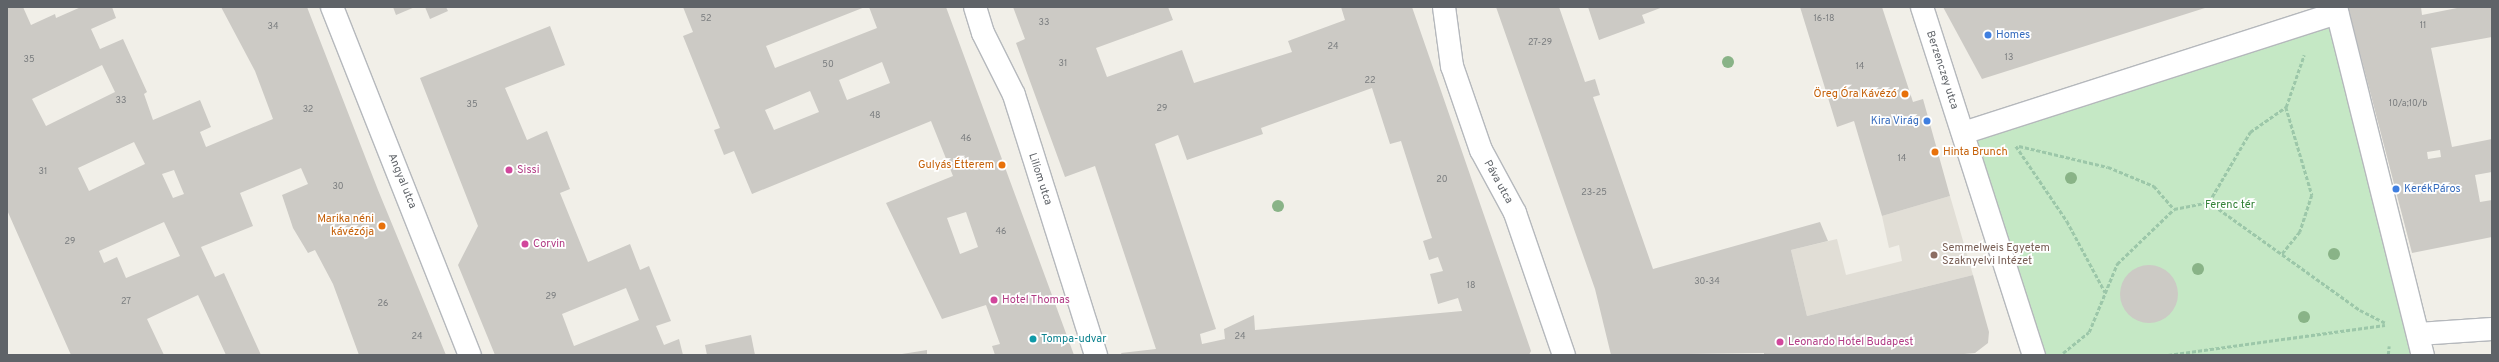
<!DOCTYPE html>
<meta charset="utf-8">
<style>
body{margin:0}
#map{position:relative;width:2499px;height:362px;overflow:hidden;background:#f1efe8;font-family:Overpass,sans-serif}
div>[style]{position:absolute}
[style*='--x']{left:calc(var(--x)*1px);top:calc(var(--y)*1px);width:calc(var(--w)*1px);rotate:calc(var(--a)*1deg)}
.education>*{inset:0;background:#e1ded6}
.green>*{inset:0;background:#c5e8c5}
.building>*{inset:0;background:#cccac5}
.round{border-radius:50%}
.path>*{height:2.5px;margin-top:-1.25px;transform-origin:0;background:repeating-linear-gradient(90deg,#9cc7a9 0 4px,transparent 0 6px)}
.roads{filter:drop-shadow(1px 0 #b5b8bc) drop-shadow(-1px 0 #b5b8bc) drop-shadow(0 1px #b5b8bc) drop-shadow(0 -1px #b5b8bc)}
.minor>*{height:22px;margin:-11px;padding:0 11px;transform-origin:11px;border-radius:11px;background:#fff}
.trees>*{width:12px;height:12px;margin:-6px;border-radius:50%;background:#89b387}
.dots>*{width:11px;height:11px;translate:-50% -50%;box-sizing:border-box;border:2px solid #fff;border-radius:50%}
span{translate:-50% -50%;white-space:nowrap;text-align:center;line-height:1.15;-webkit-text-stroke:3.5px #fff;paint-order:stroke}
.number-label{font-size:9px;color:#7a7d7f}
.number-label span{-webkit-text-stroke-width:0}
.shop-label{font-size:11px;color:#366cbe}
.left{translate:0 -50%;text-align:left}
.right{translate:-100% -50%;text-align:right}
.street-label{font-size:11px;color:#5f6368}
.food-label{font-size:11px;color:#c56008}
.hotel-label{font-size:11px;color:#b23c85}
.park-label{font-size:11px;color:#348238}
.education-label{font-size:11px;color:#785e54}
.culture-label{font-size:11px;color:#0d838f}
.frame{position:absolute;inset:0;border:8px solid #5f6368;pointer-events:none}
</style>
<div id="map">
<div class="education">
<div style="clip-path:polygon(1950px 196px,1973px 275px,1807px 316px,1791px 250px,1837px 239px,1846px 275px,1902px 261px,1899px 245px,1889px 248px,1882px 216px)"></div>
</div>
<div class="green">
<div style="clip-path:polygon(2337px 13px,2423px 355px,2034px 355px,1963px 133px)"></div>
</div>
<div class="building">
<div style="clip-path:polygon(evenodd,7px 7px,23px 7px,31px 25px,55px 14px,56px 18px,81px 7px,112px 7px,116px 18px,91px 29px,100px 49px,123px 39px,147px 92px,144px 94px,153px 120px,200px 100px,211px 127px,200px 132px,206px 147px,273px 119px,255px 71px,221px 7px,307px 7px,378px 190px,446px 355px,359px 355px,333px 284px,315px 250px,308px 253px,293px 228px,282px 195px,308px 184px,301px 168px,240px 193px,253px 226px,201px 247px,215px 277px,224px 273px,261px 355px,226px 355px,198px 295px,147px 319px,164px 355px,71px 355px,7px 210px,7px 7px,102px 65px,115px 92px,46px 126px,32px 99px,102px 65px,7px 7px,134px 142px,145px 164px,89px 191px,78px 168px,134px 142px,7px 7px,174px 170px,184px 194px,173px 198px,162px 174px,174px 170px,7px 7px,164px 222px,180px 256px,126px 278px,117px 257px,104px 263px,99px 251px,164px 222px)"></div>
<div style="clip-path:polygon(393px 7px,415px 7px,396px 15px)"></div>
<div style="clip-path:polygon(425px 7px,446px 7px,448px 11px,430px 19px)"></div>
<div style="clip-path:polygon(evenodd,683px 7px,865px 7px,766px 46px,775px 68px,877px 28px,869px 7px,946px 7px,1074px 355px,995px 355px,992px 346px,1000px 344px,986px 305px,942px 319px,886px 203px,953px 176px,931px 121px,752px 194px,734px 151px,724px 155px,714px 130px,720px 128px,683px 36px,693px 32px,683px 7px,882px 62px,890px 83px,847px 100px,839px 80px,882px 62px,683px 7px,810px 91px,819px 112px,774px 130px,765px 110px,810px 91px,683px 7px,966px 212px,978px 247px,960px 254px,947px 218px,966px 212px)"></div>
<div style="clip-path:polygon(evenodd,1013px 7px,1168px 7px,1173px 20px,1096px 48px,1107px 77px,1182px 50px,1194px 83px,1292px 52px,1288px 41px,1345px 20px,1341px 7px,1412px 7px,1531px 351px,1529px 355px,1122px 355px,1121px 353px,1156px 349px,1095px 166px,1065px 177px,1016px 43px,1025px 39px,1013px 7px,1372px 88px,1390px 144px,1401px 141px,1432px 238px,1423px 241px,1429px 260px,1438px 257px,1443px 271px,1430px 274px,1438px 304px,1458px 298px,1462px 311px,1255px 330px,1254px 315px,1224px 329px,1225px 339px,1202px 344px,1200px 334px,1216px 329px,1155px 144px,1178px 135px,1187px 160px,1263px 134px,1261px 128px,1372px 88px)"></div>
<div style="clip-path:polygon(1496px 7px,1559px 7px,1585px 82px,1595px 79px,1600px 95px,1593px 97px,1653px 269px,1820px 222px,1828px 241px,1791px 250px,1807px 316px,1973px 275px,1989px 332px,1988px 343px,1975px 353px,1953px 355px,1764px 355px,1764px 353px,1611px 355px,1595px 289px)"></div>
<div style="clip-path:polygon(1588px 7px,1663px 7px,1642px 15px,1645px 23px,1599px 40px)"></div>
<div style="clip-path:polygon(1800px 7px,1882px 7px,1913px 102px,1923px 99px,1950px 196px,1882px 216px,1854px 121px,1837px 127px)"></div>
<div style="clip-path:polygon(1943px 7px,2208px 7px,1982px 79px)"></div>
<div style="clip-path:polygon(evenodd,2348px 7px,2421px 7px,2422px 15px,2462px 7px,2492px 7px,2492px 37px,2431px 48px,2452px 147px,2492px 139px,2492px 172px,2475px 175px,2480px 202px,2492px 200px,2492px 237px,2412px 253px,2348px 7px,2440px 150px,2441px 157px,2428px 159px,2427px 152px,2440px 150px)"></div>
<div style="clip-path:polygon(evenodd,550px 26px,565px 65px,505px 88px,527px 140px,547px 131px,570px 189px,560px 193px,588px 262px,630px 244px,640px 270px,649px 266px,671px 321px,656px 326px,664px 345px,679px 339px,683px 355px,495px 355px,458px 265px,478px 226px,420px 78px,550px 26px,626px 288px,639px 320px,574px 346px,562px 314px,626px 288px)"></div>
<div class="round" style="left:2120px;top:265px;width:58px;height:58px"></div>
<div style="clip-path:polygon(751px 335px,755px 355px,707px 355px,705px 345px)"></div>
<div style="clip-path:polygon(927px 350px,927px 355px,902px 355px,902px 354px)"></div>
</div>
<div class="path">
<div style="--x:2286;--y:107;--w:55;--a:-70.9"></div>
<div style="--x:2016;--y:146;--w:91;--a:55.8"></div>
<div style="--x:2067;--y:221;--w:81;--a:61.8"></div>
<div style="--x:2019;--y:146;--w:91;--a:13.3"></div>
<div style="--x:2108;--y:167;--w:50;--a:22.4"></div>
<div style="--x:2154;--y:186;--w:30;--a:49"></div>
<div style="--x:2209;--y:202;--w:81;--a:-59.6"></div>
<div style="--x:2250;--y:132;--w:44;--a:-34.8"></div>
<div style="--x:2286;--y:107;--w:92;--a:73.5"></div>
<div style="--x:2312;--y:195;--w:39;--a:108"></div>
<div style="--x:2300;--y:232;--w:28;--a:129"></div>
<div style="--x:2063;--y:353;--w:33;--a:-39"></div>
<div style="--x:2089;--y:332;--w:74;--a:-67.6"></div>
<div style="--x:2117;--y:264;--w:79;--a:-44"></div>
<div style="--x:2174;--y:209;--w:36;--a:-11"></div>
<div style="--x:2209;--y:202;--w:186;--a:35.6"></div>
<div style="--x:2360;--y:310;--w:28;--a:27"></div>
<div style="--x:2168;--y:355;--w:219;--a:-7.9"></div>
<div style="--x:2388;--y:355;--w:9;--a:-84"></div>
</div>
<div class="roads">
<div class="minor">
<div style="--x:332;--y:7;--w:374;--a:68.4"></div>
<div style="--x:975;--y:7;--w:27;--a:73"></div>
<div style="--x:983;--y:33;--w:69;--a:63.4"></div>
<div style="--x:1014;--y:95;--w:273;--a:72.5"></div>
<div style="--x:1444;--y:7;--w:60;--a:82.3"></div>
<div style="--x:1452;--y:66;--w:89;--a:71"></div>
<div style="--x:1481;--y:150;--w:72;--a:61.6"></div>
<div style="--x:1515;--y:213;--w:150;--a:71"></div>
<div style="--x:1922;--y:7;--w:366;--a:72.2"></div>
<div style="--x:2336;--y:7;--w:359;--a:76"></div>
<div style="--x:1963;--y:133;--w:393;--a:-17.8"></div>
<div style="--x:2418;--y:334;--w:74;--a:-3.9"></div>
</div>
</div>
<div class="trees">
<div style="left:1728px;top:62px"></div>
<div style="left:2071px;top:178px"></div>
<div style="left:1278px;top:206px"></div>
<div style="left:2334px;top:254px"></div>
<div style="left:2198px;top:269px"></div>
<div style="left:2304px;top:317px"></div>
</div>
<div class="dots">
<div style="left:1988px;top:35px;background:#3f7fe0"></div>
<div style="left:1905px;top:94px;background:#e8710a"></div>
<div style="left:1927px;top:121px;background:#3f7fe0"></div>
<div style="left:1935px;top:152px;background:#e8710a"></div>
<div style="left:1002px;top:165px;background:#e8710a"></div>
<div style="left:509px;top:170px;background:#d1479c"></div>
<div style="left:2396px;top:189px;background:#3f7fe0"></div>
<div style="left:382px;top:226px;background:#e8710a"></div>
<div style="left:525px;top:244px;background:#d1479c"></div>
<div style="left:1934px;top:255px;background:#8d6e63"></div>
<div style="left:994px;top:300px;background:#d1479c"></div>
<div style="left:1033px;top:339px;background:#0f9aa8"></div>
<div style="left:1780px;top:342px;background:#d1479c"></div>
</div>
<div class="number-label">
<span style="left:706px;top:19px">52</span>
<span style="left:1824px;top:19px">16-18</span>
<span style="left:1044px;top:23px">33</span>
<span style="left:2423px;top:26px">11</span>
<span style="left:273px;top:27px">34</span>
<span style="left:1540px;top:43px">27-29</span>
<span style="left:1333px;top:47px">24</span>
<span style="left:2009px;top:58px">13</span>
<span style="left:29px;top:60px">35</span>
<span style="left:1063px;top:64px">31</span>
<span style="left:828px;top:65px">50</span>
<span style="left:1860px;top:67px">14</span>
<span style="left:1370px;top:81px">22</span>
<span style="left:121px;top:101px">33</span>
<span style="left:2408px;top:104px">10/a;10/b</span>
<span style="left:472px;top:105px">35</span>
<span style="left:1162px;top:109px">29</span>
<span style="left:308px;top:110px">32</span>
<span style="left:875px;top:116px">48</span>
<span style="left:966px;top:139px">46</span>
<span style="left:1902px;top:159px">14</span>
<span style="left:43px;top:172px">31</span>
<span style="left:1442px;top:180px">20</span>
<span style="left:338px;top:187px">30</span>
<span style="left:1594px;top:193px">23-25</span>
<span style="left:1001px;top:232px">46</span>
<span style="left:70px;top:242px">29</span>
<span style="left:1707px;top:282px">30-34</span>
<span style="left:1471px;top:286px">18</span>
<span style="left:551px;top:297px">29</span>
<span style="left:126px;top:302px">27</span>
<span style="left:383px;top:304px">26</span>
<span style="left:417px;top:337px">24</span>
<span style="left:1240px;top:337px">24</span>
</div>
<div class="shop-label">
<span class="left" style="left:1996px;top:35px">Homes</span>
<span class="right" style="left:1919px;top:121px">Kira Virág</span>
<span class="left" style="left:2404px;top:189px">KerékPáros</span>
</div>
<div class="street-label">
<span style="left:1942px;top:70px;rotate:72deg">Berzenczey utca</span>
<span style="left:1040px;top:179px;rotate:72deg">Liliom utca</span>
<span style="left:402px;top:181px;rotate:68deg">Angyal utca</span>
<span style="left:1498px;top:182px;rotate:61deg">Páva utca</span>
</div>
<div class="food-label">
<span class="right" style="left:1897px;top:94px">Öreg Óra Kávézó</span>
<span class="left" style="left:1943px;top:152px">Hinta Brunch</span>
<span class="right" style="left:994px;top:165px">Gulyás Étterem</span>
<span class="right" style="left:374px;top:226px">Marika néni<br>kávézója</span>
</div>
<div class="hotel-label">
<span class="left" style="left:517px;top:170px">Sissi</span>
<span class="left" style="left:533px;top:244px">Corvin</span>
<span class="left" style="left:1002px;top:300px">Hotel Thomas</span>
<span class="left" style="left:1788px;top:342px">Leonardo Hotel Budapest</span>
</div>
<div class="park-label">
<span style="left:2230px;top:205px">Ferenc tér</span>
</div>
<div class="education-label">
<span class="left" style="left:1942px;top:255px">Semmelweis Egyetem<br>Szaknyelvi Intézet</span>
</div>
<div class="culture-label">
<span class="left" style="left:1041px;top:339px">Tompa-udvar</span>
</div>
<div class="frame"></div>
</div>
